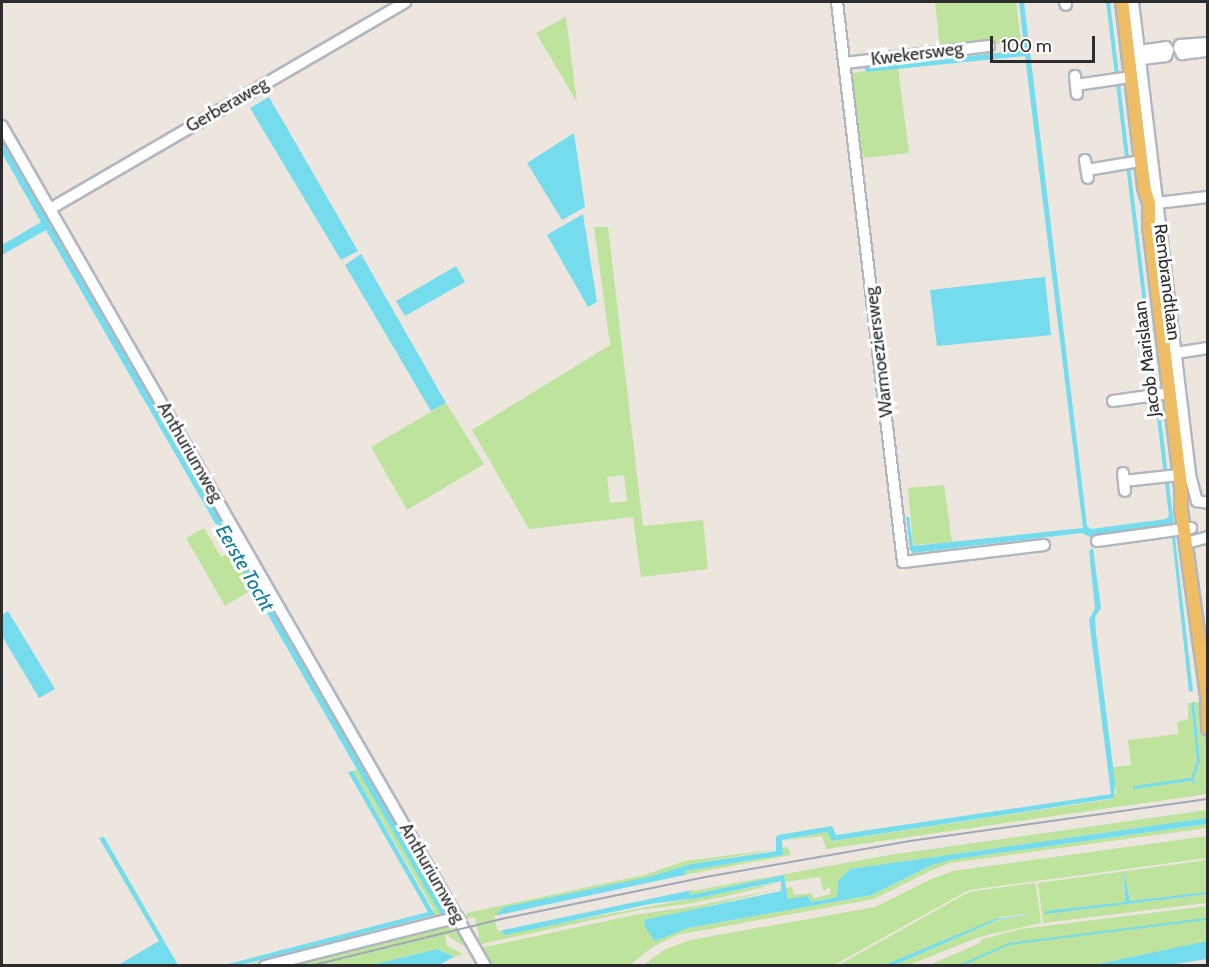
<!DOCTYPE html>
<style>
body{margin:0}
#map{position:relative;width:1209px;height:967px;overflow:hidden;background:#ede6df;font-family:Cabin,sans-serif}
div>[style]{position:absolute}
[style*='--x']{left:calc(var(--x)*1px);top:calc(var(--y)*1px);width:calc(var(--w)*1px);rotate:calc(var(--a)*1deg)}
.green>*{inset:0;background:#bde39d}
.water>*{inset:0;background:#74dced}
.pier>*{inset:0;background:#ede6df}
.stream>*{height:2px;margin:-1px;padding:0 1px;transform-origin:1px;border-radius:1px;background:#74dced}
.roads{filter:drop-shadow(2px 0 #b2b6bf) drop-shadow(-2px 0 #b2b6bf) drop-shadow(0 2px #b2b6bf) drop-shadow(0 -2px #b2b6bf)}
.minor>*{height:10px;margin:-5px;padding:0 5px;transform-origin:5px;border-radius:5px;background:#fff}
.major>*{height:12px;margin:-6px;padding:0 6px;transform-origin:6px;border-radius:6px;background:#efbd63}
.rail>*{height:2px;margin:-1px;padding:0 1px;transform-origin:1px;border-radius:1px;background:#a1a7b6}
span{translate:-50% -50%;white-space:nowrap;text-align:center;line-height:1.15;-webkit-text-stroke:6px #fff;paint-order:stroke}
.street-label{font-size:18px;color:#2c2c2c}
.water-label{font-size:20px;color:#107d9d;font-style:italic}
.frame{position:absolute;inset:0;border:3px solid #2c2c2c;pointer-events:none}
.scale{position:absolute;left:990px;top:36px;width:105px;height:27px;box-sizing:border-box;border:3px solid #2c2c2c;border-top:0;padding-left:8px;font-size:18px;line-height:21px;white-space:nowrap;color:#2c2c2c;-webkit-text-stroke:4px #fff;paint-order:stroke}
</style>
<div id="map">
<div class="green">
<div style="clip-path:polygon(935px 2px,1016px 2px,1021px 41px,998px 44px,990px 40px,940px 48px)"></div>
<div style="clip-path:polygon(566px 17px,577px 102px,536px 33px)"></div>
<div style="clip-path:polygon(898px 67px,909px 153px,863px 158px,852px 73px)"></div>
<div style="clip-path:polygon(evenodd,594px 227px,608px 227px,643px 526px,703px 520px,708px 569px,641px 577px,633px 517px,529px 529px,472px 430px,610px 345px,594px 227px,624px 475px,627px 501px,610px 503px,607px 477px,624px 475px)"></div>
<div style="clip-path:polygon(446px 403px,484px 464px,407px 510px,371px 447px)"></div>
<div style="clip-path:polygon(944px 485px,952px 542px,913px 545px,908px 488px)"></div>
<div style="clip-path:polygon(204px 528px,221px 557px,232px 552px,253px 589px,225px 606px,186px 538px)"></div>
<div style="clip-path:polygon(1194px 702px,1202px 702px,1208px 742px,1207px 794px,826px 849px,822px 836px,781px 841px,827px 832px,833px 841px,1112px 799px,1116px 793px,1113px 767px,1131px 765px,1128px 740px,1178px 734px,1177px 722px,1188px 719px,1188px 703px,1191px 703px,1197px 762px,1193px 774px,1189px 779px,1133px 788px,1192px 781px,1200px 761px)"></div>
<div style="clip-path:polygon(359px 770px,441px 914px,446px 908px,470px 950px,445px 934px,447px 946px,463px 954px,454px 957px,437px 949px,371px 965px,241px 966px,431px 918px,433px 908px,353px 771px)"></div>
<div style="clip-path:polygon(1207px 810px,1207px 818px,850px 869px,837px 886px,837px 897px,811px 902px,809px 897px,789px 900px,786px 888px,792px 887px,794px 895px,811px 893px,814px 898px,831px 894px,830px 887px,823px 891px,820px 877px,785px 882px,784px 875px,690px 895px,685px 871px,783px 855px,782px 848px,787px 847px,789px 850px,791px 855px,689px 874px,692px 891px,889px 855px)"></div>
<div style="clip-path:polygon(1207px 824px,1207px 828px,950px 863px,932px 870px,874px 899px,677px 935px,654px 946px,630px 965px,488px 965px,480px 948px,634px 915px,695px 906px,783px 888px,643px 922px,655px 941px,688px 928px,872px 895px,930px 866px,949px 860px)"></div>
<div style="clip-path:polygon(1207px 836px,1207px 858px,969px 890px,834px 965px,642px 966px,664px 950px,690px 940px,875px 907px,931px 879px,953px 871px)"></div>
<div style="clip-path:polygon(778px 849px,691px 864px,641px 879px,501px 908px,577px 920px,782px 882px,736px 894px,687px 904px,639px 910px,481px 944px,473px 939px,479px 937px,475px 917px,463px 920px,462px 918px,467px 913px,644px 875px,685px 861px)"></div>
<div style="clip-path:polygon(1207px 860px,1207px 892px,1130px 901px,1124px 872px,1125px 902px,1045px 912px,1207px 894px,1207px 903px,1043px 923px,1038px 883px)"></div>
<div style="clip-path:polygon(1033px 883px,1036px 885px,1041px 923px,979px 937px,909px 965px,895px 965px,995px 921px,1037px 913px,1001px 917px,884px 965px,837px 966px,969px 892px)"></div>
<div style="clip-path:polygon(1207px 906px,1207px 941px,1093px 965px,927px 966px,982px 942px,980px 940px,1021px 929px)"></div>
</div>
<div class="water">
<div style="clip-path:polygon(1019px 2px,1024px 2px,1086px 517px,1087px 526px,1091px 529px,1166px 519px,1169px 516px,1106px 2px,1110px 2px,1174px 525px,1090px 537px,1082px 533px,913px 553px,910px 550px,906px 517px,909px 517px,913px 546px,1083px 528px,1025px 56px,866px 72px,865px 68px,1022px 50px,1024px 46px)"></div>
<div style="clip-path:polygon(269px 97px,358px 251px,341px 260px,250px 108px)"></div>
<div style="clip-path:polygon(574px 133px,585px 207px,562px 220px,527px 163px)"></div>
<div style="clip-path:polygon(2px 135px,446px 908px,447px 914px,441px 915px,46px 230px,2px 255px,2px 245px,41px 222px,2px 153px)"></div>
<div style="clip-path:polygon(583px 214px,597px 302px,588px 307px,547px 235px)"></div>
<div style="clip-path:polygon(361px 254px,446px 403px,431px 411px,345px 265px)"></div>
<div style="clip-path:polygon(456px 266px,465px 282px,405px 316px,396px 301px)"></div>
<div style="clip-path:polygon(1045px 277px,1051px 335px,937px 346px,930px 290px)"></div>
<div style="clip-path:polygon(1172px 537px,1175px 537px,1193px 691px,1189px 692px)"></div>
<div style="clip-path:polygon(1093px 548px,1101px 608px,1095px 617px,1096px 633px,1115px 782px,1114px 798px,832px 841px,827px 832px,782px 840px,783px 855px,685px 871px,690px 895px,784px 875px,788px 899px,808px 896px,811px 902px,837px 897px,838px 881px,850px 869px,1207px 818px,1207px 824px,949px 860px,930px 866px,872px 895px,688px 928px,655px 941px,645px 927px,644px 920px,781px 891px,781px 881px,698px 898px,650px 904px,506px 935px,502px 933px,497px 913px,504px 907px,648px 877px,691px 864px,776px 851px,776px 837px,778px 835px,832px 826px,836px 835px,1111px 794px,1089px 620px,1095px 608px,1089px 551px)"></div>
<div style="clip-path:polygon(8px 611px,55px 689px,39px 698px,2px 636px,2px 615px)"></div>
<div style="clip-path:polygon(1194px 702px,1200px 761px,1193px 781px,1207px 787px,1190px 781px,1133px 789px,1133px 786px,1191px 778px,1197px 761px,1191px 703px)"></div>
<div style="clip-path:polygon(353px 771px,435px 915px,241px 965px,224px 965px,428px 912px,348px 772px)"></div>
<div style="clip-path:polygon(104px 837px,178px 965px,118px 965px,159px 941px,99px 838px)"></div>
<div style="clip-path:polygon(1124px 872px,1130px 901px,1207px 892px,1207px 894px,1045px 914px,1045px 911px,1125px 902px)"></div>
<div style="clip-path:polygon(1037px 913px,997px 920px,895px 965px,884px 965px,995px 919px)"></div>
<div style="clip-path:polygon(1207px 941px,1207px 959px,1169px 965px,1093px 965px)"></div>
<div style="clip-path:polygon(437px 949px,454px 957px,439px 965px,371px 965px)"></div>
</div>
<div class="pier">
<div style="clip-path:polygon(689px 874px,692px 890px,498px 931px,497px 929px,494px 916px)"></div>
</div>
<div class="stream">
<div style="--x:959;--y:966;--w:55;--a:-23.7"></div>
<div style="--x:1009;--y:944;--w:201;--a:-7.2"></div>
</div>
<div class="roads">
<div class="minor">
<div style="--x:837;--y:2;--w:564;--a:83.28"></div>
<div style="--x:903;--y:562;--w:142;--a:-6.9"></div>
<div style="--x:1065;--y:2;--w:3;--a:72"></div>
<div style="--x:1133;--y:2;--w:481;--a:83.1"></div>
<div style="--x:1191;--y:479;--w:23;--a:75"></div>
<div style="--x:1197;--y:501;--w:11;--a:10"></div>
<div style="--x:1208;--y:43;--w:28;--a:176"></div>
<div style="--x:1180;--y:45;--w:3;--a:108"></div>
<div style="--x:1179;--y:48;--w:7;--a:63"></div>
<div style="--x:1182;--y:54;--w:26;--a:-7"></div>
<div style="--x:1139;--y:51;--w:27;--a:-8"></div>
<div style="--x:1166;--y:47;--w:4;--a:56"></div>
<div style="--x:1168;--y:50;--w:6;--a:108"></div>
<div style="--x:1166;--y:56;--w:26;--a:173"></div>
<div style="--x:845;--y:63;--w:145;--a:-6.7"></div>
<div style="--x:1075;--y:76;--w:18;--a:84"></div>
<div style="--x:1076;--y:85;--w:56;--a:-8.3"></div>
<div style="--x:2;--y:126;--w:969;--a:60.1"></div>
<div style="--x:1085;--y:160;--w:18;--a:81"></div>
<div style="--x:1087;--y:170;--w:55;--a:-9.5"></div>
<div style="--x:1157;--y:203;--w:51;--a:-6.7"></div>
<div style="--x:50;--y:209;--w:411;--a:-30.2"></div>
<div style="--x:1176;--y:353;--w:32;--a:-9"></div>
<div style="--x:1113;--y:401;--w:57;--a:-8.1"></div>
<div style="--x:1123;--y:473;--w:18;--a:84"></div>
<div style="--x:1124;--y:481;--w:55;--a:-6.2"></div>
<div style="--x:1097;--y:541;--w:95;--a:-7.9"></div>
<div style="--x:1186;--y:543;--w:23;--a:-15"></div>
<div style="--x:265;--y:966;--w:199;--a:-14.2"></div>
</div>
<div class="major">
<div style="--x:1122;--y:2;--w:186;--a:83.2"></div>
<div style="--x:1144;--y:187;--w:17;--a:73"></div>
<div style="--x:1149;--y:203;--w:23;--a:90"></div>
<div style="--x:1149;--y:226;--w:264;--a:83"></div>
<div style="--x:1181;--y:488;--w:21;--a:90"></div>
<div style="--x:1181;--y:509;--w:189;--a:82.1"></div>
<div style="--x:1207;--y:696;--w:33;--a:88"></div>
</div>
</div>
<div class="rail">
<div style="--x:310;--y:966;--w:197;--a:-13.8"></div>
<div style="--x:501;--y:919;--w:214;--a:-11.6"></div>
<div style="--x:711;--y:876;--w:201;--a:-10"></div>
<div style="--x:909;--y:841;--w:302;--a:-8"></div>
</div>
<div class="street-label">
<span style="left:917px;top:54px;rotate:-7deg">Kwekersweg</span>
<span style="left:227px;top:105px;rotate:-30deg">Gerberaweg</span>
<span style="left:1167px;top:282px;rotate:83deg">Rembrandtlaan</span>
<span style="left:879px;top:352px;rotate:-97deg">Warmoeziersweg</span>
<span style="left:1147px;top:359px;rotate:-97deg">Jacob Marislaan</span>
<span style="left:190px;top:452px;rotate:60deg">Anthuriumweg</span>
<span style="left:432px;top:873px;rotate:60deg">Anthuriumweg</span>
</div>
<div class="water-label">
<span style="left:245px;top:568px;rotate:60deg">Eerste Tocht</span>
</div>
<div class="frame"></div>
<div class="scale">100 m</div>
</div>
